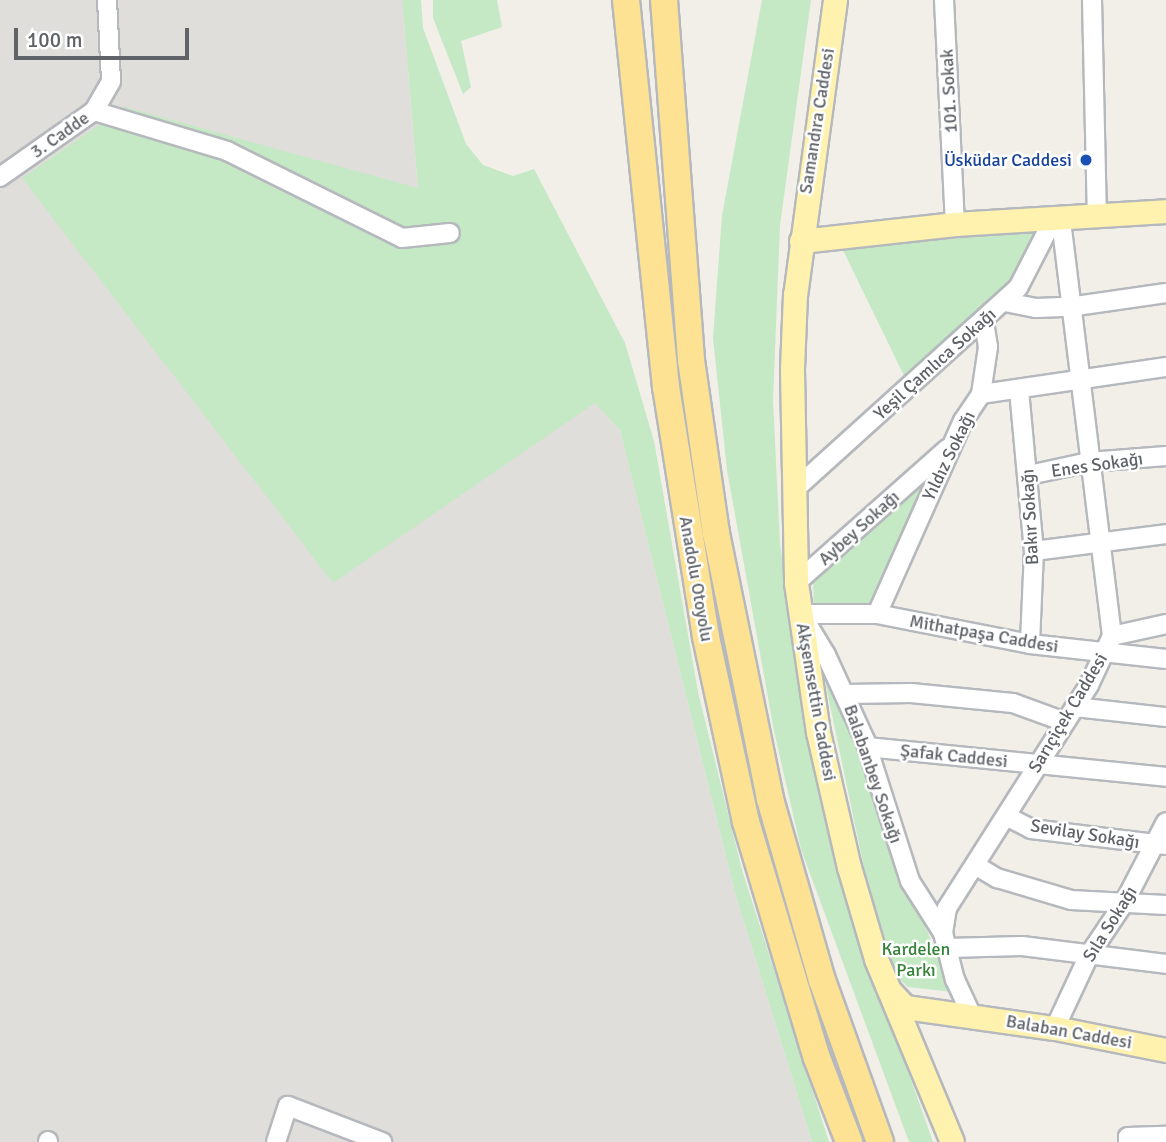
<!DOCTYPE html>
<meta charset="utf-8">
<style>
body{margin:0}
#map{position:relative;width:1166px;height:1142px;overflow:hidden;background:#f1efe8;font-family:Signika,sans-serif}
div>[style]{position:absolute}
[style*='--x']{left:calc(var(--x)*1px);top:calc(var(--y)*1px);width:calc(var(--w)*1px);rotate:calc(var(--a)*1deg)}
.industrial>*{inset:0;background:#e0deda}
.green>*{inset:0;background:#c5e8c5}
.roads{filter:drop-shadow(2px 0 #b5b8bc) drop-shadow(-2px 0 #b5b8bc) drop-shadow(0 2px #b5b8bc) drop-shadow(0 -2px #b5b8bc)}
.minor>*{height:18px;margin:-9px;padding:0 9px;transform-origin:9px;border-radius:9px;background:#fff}
.major>*{height:23px;margin:-11.5px;padding:0 11.5px;transform-origin:11.5px;border-radius:11.5px;background:#fff2af}
.highway>*{height:26px;margin:-13px;padding:0 13px;transform-origin:13px;border-radius:13px;background:#fde293}
.dots>*{width:19px;height:19px;translate:-50% -50%;box-sizing:border-box;border:4px solid #fff;border-radius:50%}
span{translate:-50% -50%;white-space:nowrap;text-align:center;line-height:1.15;-webkit-text-stroke:5px #fff;paint-order:stroke}
.street-label{font-size:18px;color:#5f6368}
.transit-label{font-size:18px;color:#164399}
.right{translate:-100% -50%;text-align:right}
.park-label{font-size:18px;color:#348238}
.scale{position:absolute;left:14px;top:28px;width:175px;height:32px;box-sizing:border-box;border:4px solid #5f6368;border-top:0;padding-left:9px;font-size:21px;line-height:24px;white-space:nowrap;color:#5f6368;-webkit-text-stroke:5px #fff;paint-order:stroke}
</style>
<div id="map">
<div class="industrial">
<div style="clip-path:polygon(0 0,402px 0,418px 188px,620px 430px,735px 893px,812px 1142px,0 1142px)"></div>
</div>
<div class="green">
<div style="clip-path:polygon(402px 0,421px 0,423px 28px,466px 144px,483px 165px,513px 176px,534px 169px,625px 343px,654px 441px,698px 692px,742px 870px,829px 1142px,812px 1142px,735px 893px,620px 430px,595px 403px,333px 583px,22px 178px,125px 107px,418px 188px)"></div>
<div style="clip-path:polygon(433px 0,497px 0,502px 27px,461px 41px,471px 87px,463px 94px,433px 18px)"></div>
<div style="clip-path:polygon(762px 0,811px 0,780px 225px,773px 400px,780px 544px,806px 718px,835px 864px,933px 1142px,909px 1142px,801px 849px,774px 731px,727px 470px,713px 338px,722px 216px)"></div>
<div style="clip-path:polygon(1040px 224px,1033px 260px,910px 388px,840px 244px)"></div>
<div style="clip-path:polygon(934px 467px,874px 604px,814px 613px,813px 577px)"></div>
<div style="clip-path:polygon(821px 662px,840px 695px,905px 878px,953px 992px,908px 987px,896px 976px,867px 882px)"></div>
</div>
<div class="roads">
<div class="minor">
<div style="--x:944;--y:0;--w:224;--a:87.2"></div>
<div style="--x:1092;--y:0;--w:215;--a:88.7"></div>
<div style="--x:94;--y:111;--w:139;--a:16.7"></div>
<div style="--x:227;--y:151;--w:195;--a:26.4"></div>
<div style="--x:402;--y:238;--w:48;--a:-5.9"></div>
<div style="--x:0;--y:177;--w:115;--a:-35.1"></div>
<div style="--x:94;--y:111;--w:34;--a:-60"></div>
<div style="--x:111;--y:81;--w:81;--a:-92.8"></div>
<div style="--x:1005;--y:302;--w:32;--a:11"></div>
<div style="--x:1036;--y:308;--w:33;--a:-2"></div>
<div style="--x:1069;--y:307;--w:98;--a:-8.2"></div>
<div style="--x:1019;--y:390;--w:162;--a:84.7"></div>
<div style="--x:1034;--y:551;--w:93;--a:92.5"></div>
<div style="--x:981;--y:394;--w:187;--a:-8.3"></div>
<div style="--x:1029;--y:475;--w:61;--a:-12.2"></div>
<div style="--x:1089;--y:462;--w:77;--a:-4.5"></div>
<div style="--x:793;--y:491;--w:303;--a:-42.1"></div>
<div style="--x:1018;--y:288;--w:79;--a:-62.8"></div>
<div style="--x:1034;--y:551;--w:133;--a:-7.3"></div>
<div style="--x:796;--y:583;--w:202;--a:-41.6"></div>
<div style="--x:801;--y:614;--w:76;--a:0"></div>
<div style="--x:877;--y:614;--w:156;--a:11.1"></div>
<div style="--x:1030;--y:644;--w:137;--a:6.3"></div>
<div style="--x:877;--y:614;--w:211;--a:-66"></div>
<div style="--x:963;--y:421;--w:32;--a:-56"></div>
<div style="--x:981;--y:394;--w:48;--a:-81.5"></div>
<div style="--x:988;--y:347;--w:26;--a:-99"></div>
<div style="--x:803;--y:617;--w:44;--a:58.8"></div>
<div style="--x:826;--y:655;--w:94;--a:65.4"></div>
<div style="--x:865;--y:740;--w:148;--a:72.3"></div>
<div style="--x:910;--y:881;--w:62;--a:57.6"></div>
<div style="--x:1112;--y:636;--w:55;--a:-12.5"></div>
<div style="--x:845;--y:694;--w:66;--a:-0.9"></div>
<div style="--x:911;--y:693;--w:102;--a:5.6"></div>
<div style="--x:1013;--y:703;--w:55;--a:20.1"></div>
<div style="--x:1075;--y:707;--w:92;--a:6.3"></div>
<div style="--x:867;--y:747;--w:301;--a:5.7"></div>
<div style="--x:1006;--y:816;--w:28;--a:27"></div>
<div style="--x:1031;--y:829;--w:136;--a:6.8"></div>
<div style="--x:975;--y:865;--w:26;--a:31"></div>
<div style="--x:997;--y:878;--w:77;--a:16.6"></div>
<div style="--x:1071;--y:900;--w:95;--a:3"></div>
<div style="--x:947;--y:948;--w:75;--a:-1.5"></div>
<div style="--x:1022;--y:946;--w:145;--a:7.1"></div>
<div style="--x:972;--y:1016;--w:40;--a:-115"></div>
<div style="--x:955;--y:980;--w:49;--a:-104.3"></div>
<div style="--x:943;--y:933;--w:25;--a:-81"></div>
<div style="--x:947;--y:908;--w:264;--a:-57.5"></div>
<div style="--x:1089;--y:685;--w:54;--a:-64.9"></div>
<div style="--x:1112;--y:636;--w:421;--a:-97"></div>
<div style="--x:1055;--y:1028;--w:81;--a:-65"></div>
<div style="--x:1089;--y:955;--w:63;--a:-56.1"></div>
<div style="--x:1124;--y:903;--w:91;--a:-62.6"></div>
<div style="--x:48;--y:1142;--w:1;--a:-90"></div>
<div style="--x:276;--y:1142;--w:38;--a:-72"></div>
<div style="--x:288;--y:1106;--w:101;--a:21"></div>
<div style="--x:1128;--y:1142;--w:5;--a:-90"></div>
<div style="--x:1128;--y:1137;--w:38;--a:-2"></div>
</div>
<div class="major">
<div style="--x:835;--y:0;--w:297;--a:97.7"></div>
<div style="--x:795;--y:294;--w:76;--a:92.3"></div>
<div style="--x:792;--y:370;--w:213;--a:88.9"></div>
<div style="--x:796;--y:583;--w:151;--a:81.6"></div>
<div style="--x:818;--y:732;--w:139;--a:77.1"></div>
<div style="--x:849;--y:867;--w:96;--a:73.6"></div>
<div style="--x:876;--y:959;--w:198;--a:67.4"></div>
<div style="--x:801;--y:241;--w:155;--a:-6.3"></div>
<div style="--x:955;--y:224;--w:211;--a:-3.5"></div>
<div style="--x:889;--y:990;--w:23;--a:47"></div>
<div style="--x:905;--y:1007;--w:151;--a:8"></div>
<div style="--x:1055;--y:1028;--w:113;--a:11.2"></div>
</div>
<div class="highway">
<div style="--x:626;--y:0;--w:389;--a:84.1"></div>
<div style="--x:666;--y:387;--w:253;--a:80.9"></div>
<div style="--x:706;--y:637;--w:189;--a:77.8"></div>
<div style="--x:746;--y:822;--w:246;--a:73.3"></div>
<div style="--x:817;--y:1058;--w:90;--a:69.1"></div>
<div style="--x:664;--y:0;--w:361;--a:85.7"></div>
<div style="--x:691;--y:360;--w:175;--a:81.8"></div>
<div style="--x:716;--y:533;--w:271;--a:78.5"></div>
<div style="--x:770;--y:799;--w:188;--a:74"></div>
<div style="--x:822;--y:980;--w:172;--a:70.3"></div>
</div>
</div>
<div class="dots">
<div style="left:1086px;top:160px;background:#1a4fb4"></div>
</div>
<div class="street-label">
<span style="left:949px;top:91px;rotate:-93deg">101. Sokak</span>
<span style="left:817px;top:121px;rotate:-81deg">Samandıra Caddesi</span>
<span style="left:60px;top:135px;rotate:-35deg">3. Cadde</span>
<span style="left:935px;top:364px;rotate:-42deg">Yeşil Çamlıca Sokağı</span>
<span style="left:949px;top:456px;rotate:-64deg">Yıldız Sokağı</span>
<span style="left:1097px;top:465px;rotate:-8deg">Enes Sokağı</span>
<span style="left:1030px;top:517px;rotate:-93deg">Bakır Sokağı</span>
<span style="left:859px;top:528px;rotate:-42deg">Aybey Sokağı</span>
<span style="left:696px;top:579px;rotate:80deg">Anadolu Otoyolu</span>
<span style="left:984px;top:634px;rotate:10deg">Mithatpaşa Caddesi</span>
<span style="left:816px;top:702px;rotate:80deg">Akşemsettin Caddesi</span>
<span style="left:1068px;top:713px;rotate:-59deg">Sarıçiçek Caddesi</span>
<span style="left:954px;top:756px;rotate:6deg">Şafak Caddesi</span>
<span style="left:873px;top:774px;rotate:71deg">Balabanbey Sokağı</span>
<span style="left:1085px;top:834px;rotate:9deg">Sevilay Sokağı</span>
<span style="left:1110px;top:924px;rotate:-58deg">Sıla Sokağı</span>
<span style="left:1069px;top:1032px;rotate:10deg">Balaban Caddesi</span>
</div>
<div class="transit-label">
<span class="right" style="left:1072px;top:160px">Üsküdar Caddesi</span>
</div>
<div class="park-label">
<span style="left:916px;top:960px">Kardelen<br>Parkı</span>
</div>
<div class="scale">100 m</div>
</div>
